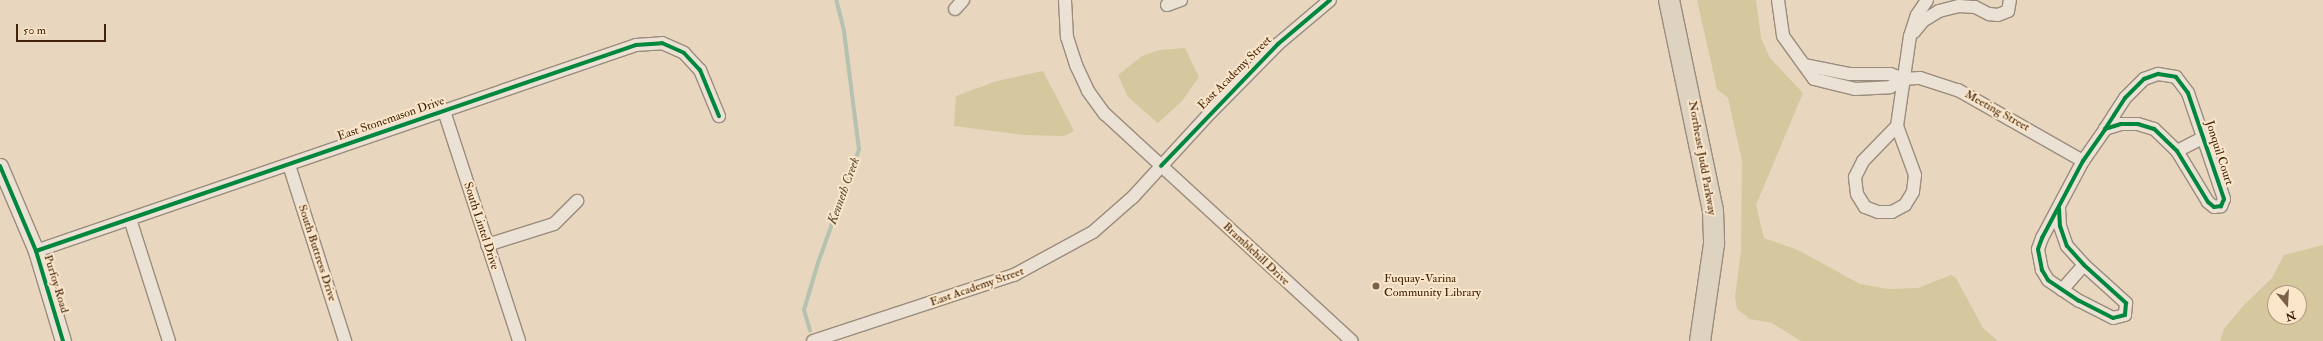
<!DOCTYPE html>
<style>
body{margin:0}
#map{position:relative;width:2323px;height:341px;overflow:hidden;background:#e8d6be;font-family:"IM FELL Double Pica",serif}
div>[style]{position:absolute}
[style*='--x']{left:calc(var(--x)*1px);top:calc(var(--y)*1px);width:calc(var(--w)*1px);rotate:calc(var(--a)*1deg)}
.green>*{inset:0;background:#d5c89e}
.stream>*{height:3.5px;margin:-1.75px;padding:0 1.75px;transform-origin:1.75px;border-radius:1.75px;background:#b4c2af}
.roads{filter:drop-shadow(1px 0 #9a8c7c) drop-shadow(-1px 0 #9a8c7c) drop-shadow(0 1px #9a8c7c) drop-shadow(0 -1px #9a8c7c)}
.minor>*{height:12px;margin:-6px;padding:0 6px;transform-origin:6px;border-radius:6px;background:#ebe1d5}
.tertiary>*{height:15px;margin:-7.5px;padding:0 7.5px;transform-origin:7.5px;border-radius:7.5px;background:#ebe1d5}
.trunk>*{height:20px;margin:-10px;padding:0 10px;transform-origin:10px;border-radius:10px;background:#ded2c1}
.cycleway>*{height:4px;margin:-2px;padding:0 2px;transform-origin:2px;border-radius:2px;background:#00873e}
.dots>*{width:11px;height:11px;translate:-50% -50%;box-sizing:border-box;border:2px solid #fbe6c9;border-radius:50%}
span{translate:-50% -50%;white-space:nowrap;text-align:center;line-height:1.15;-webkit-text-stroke:4px #fbe6c9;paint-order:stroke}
.street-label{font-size:12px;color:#41220a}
.poi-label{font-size:12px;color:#41220a}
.left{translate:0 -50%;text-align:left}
.water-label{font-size:13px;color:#584832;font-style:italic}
.north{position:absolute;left:2267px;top:285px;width:40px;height:40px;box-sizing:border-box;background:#fbe6c9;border:1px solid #b1987d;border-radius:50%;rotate:162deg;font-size:11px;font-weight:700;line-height:16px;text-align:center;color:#41220a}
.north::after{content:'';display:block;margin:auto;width:14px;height:18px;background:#7b6149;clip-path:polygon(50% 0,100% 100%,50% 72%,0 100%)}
.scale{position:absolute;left:16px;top:24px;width:90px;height:18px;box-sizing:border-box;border:2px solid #41220a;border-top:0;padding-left:5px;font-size:12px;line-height:14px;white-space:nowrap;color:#41220a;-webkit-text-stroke:3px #fbe6c9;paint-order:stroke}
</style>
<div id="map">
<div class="green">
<div style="clip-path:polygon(1697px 0,1756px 0,1761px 38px,1770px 58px,1803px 93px,1756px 205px,1764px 238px,1798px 250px,1860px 284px,1888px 289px,1918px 288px,1951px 275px,1956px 278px,1983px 328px,1998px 341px,1801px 341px,1772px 323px,1750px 319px,1737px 309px,1735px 297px,1741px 251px,1742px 160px,1728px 98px,1717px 89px)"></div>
<div style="clip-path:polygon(1185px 48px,1199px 77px,1182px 101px,1158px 123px,1128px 97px,1118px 75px,1142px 56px,1160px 50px)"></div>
<div style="clip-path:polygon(1043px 71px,1074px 131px,1064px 136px,1023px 135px,954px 126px,956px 96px,997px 81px)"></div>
<div style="clip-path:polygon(evenodd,2323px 245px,2323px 341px,2220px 341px,2224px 329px,2244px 305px,2272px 278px,2284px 255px,2323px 245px,2275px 293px,2299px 293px,2299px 317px,2275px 317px,2275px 293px)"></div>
</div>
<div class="stream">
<div style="--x:810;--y:331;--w:22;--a:-106"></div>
<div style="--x:804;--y:310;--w:49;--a:-73.4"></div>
<div style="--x:818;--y:263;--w:120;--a:-70.1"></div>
<div style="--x:859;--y:150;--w:120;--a:-97.2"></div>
<div style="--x:844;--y:31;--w:32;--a:-104"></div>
</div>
<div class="roads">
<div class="minor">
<div style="--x:1065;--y:0;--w:37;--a:87"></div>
<div style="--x:1067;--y:37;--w:29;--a:72"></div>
<div style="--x:1076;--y:65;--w:29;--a:65"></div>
<div style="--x:1088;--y:91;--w:29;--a:54"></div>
<div style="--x:1105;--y:114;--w:335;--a:42.6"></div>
<div style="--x:1778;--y:0;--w:36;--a:82"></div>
<div style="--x:1783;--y:36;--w:53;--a:54.2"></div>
<div style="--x:1814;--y:79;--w:42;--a:13.7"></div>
<div style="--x:1855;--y:89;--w:35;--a:-3"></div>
<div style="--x:1890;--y:87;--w:16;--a:-30"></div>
<div style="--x:1167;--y:5;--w:15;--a:-20"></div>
<div style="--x:955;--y:9;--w:12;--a:-48"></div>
<div style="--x:1914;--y:32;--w:14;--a:-51"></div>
<div style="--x:1923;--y:21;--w:19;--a:-32"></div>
<div style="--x:1939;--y:11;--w:21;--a:-14"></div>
<div style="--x:1959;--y:6;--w:16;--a:4"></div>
<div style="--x:1975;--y:7;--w:16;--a:27"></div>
<div style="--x:1989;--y:14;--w:9;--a:6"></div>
<div style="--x:1998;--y:15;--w:11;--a:-22"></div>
<div style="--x:2008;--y:11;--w:11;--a:-80"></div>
<div style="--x:1804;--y:65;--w:47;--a:11.1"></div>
<div style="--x:1850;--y:74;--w:40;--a:0"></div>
<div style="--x:1890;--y:74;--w:15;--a:20"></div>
<div style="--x:1904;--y:79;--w:16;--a:-4"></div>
<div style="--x:1920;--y:78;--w:40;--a:18"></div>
<div style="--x:1958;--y:90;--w:144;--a:29.6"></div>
<div style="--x:444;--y:111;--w:242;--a:71.9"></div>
<div style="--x:1897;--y:126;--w:52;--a:69.8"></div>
<div style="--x:1915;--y:175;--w:17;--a:97"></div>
<div style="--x:1913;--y:192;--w:15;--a:122"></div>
<div style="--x:1905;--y:205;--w:15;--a:152"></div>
<div style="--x:1892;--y:212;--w:14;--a:180"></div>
<div style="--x:1878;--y:212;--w:14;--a:-159"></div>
<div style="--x:1865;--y:207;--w:15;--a:-122"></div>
<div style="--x:1857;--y:194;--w:17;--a:-97"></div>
<div style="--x:1855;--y:177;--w:18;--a:-63"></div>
<div style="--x:1863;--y:161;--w:49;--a:-45.8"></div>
<div style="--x:1897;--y:126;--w:91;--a:-81.8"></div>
<div style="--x:1910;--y:36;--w:22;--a:-72"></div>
<div style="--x:1917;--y:15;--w:18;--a:-56"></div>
<div style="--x:2177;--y:151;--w:30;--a:-27"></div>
<div style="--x:289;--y:165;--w:185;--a:72.3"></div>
<div style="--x:2059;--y:208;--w:18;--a:87"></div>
<div style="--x:2060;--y:226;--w:21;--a:71"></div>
<div style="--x:2067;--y:246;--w:25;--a:48"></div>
<div style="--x:2084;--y:265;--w:57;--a:42.1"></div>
<div style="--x:2126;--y:303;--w:12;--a:95"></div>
<div style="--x:2125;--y:315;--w:12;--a:166"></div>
<div style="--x:2113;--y:318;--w:38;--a:-153"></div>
<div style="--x:2079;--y:301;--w:37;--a:-146"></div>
<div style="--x:2048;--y:280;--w:12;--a:-121"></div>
<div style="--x:2042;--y:270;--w:21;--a:-101"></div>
<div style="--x:2038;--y:249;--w:12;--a:-70"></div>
<div style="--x:2042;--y:238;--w:87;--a:-62"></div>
<div style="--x:2083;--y:161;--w:39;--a:-55"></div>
<div style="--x:2105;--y:129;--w:17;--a:-57"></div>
<div style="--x:2114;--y:115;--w:20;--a:-57"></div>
<div style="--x:2125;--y:98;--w:27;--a:-45"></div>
<div style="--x:2144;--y:79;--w:15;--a:-20"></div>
<div style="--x:2158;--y:74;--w:18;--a:9"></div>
<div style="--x:2176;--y:77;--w:20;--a:53"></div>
<div style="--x:2188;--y:93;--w:112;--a:71.2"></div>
<div style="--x:2224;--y:199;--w:8;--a:113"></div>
<div style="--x:2221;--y:206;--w:7;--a:172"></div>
<div style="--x:2214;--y:207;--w:8;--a:-140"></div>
<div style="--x:2208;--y:202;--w:60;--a:-121.3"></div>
<div style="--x:2177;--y:151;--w:32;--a:-136"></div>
<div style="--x:2154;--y:129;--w:17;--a:-163"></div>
<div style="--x:2138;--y:124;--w:17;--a:180"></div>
<div style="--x:2121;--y:124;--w:17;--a:163"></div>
<div style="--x:130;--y:219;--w:128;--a:72.3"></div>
<div style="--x:487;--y:245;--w:70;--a:-17.4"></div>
<div style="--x:554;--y:224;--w:33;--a:-45"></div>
<div style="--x:36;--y:251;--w:634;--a:-18.95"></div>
<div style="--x:636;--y:45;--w:26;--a:-4"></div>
<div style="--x:662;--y:43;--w:24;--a:24"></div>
<div style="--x:684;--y:53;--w:23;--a:47"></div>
<div style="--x:700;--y:70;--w:50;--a:67.6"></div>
<div style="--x:2062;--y:290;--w:33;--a:-49"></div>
<div style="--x:813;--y:341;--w:212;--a:-18.2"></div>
<div style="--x:1014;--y:275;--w:90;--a:-28.6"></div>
<div style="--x:1093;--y:232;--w:53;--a:-41.2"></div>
<div style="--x:1133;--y:197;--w:114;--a:-47.5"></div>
<div style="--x:1210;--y:113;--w:97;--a:-45.4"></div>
<div style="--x:1278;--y:44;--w:68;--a:-40.2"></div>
</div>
<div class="tertiary">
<div style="--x:0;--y:166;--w:92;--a:67"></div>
<div style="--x:36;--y:251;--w:94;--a:73.3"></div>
</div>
<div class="trunk">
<div style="--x:1669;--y:0;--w:216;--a:78.2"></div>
<div style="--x:1713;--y:211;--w:33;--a:88"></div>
<div style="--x:1714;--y:244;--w:98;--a:98.2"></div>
</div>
</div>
<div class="cycleway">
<div style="--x:0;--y:166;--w:92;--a:67"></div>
<div style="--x:36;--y:251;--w:94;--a:73.3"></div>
<div style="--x:1161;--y:166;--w:169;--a:-46.2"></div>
<div style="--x:1278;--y:44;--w:68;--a:-40.2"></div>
<div style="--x:2059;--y:208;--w:18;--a:87"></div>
<div style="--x:2060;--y:226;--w:21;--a:71"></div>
<div style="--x:2067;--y:246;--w:25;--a:48"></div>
<div style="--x:2084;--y:265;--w:57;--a:42.1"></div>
<div style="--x:2126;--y:303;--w:12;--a:95"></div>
<div style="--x:2125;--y:315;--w:12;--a:166"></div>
<div style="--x:2113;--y:318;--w:38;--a:-153"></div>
<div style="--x:2079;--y:301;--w:37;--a:-146"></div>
<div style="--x:2048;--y:280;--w:12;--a:-121"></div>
<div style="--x:2042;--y:270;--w:21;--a:-101"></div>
<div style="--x:2038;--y:249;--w:12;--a:-70"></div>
<div style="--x:2042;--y:238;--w:87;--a:-62"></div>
<div style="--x:2083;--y:161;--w:39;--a:-55"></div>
<div style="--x:2105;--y:129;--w:17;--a:-57"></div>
<div style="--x:2114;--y:115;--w:20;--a:-57"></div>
<div style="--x:2125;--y:98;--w:27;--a:-45"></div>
<div style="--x:2144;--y:79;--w:15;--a:-20"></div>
<div style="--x:2158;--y:74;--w:18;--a:9"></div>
<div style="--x:2176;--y:77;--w:20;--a:53"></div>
<div style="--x:2188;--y:93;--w:112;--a:71.2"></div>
<div style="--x:2224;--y:199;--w:8;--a:113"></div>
<div style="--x:2221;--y:206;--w:7;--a:172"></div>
<div style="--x:2214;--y:207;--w:8;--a:-140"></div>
<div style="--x:2208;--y:202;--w:60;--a:-121.3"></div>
<div style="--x:2177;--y:151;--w:32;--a:-136"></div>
<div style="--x:2154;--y:129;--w:17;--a:-163"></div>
<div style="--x:2138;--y:124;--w:17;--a:180"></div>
<div style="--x:2121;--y:124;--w:17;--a:163"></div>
<div style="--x:36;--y:251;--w:634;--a:-18.95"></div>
<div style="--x:636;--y:45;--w:26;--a:-4"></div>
<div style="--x:662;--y:43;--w:24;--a:24"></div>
<div style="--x:684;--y:53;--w:23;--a:47"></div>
<div style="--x:700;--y:70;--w:50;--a:67.6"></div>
</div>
<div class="dots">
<div style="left:1376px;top:286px;background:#7b6149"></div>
</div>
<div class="street-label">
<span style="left:1235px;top:73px;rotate:-45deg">East Academy Street</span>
<span style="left:1997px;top:111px;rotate:29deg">Meeting Street</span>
<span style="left:391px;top:119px;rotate:-19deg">East Stonemason Drive</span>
<span style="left:2219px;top:153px;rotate:72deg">Jonquil Court</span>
<span style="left:1702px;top:158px;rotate:80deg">Northeast Judd Parkway</span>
<span style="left:481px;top:226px;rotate:72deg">South Lintel Drive</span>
<span style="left:317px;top:253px;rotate:72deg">South Buttress Drive</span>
<span style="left:1256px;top:254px;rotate:43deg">Bramblehill Drive</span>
<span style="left:56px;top:284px;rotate:73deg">Purfoy Road</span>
<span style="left:977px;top:287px;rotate:-19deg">East Academy Street</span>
</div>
<div class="poi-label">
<span class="left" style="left:1384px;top:286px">Fuquay-Varina<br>Community Library</span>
</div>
<div class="water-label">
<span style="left:844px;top:191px;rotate:-70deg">Kenneth Creek</span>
</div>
<div class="north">N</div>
<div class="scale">50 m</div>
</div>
